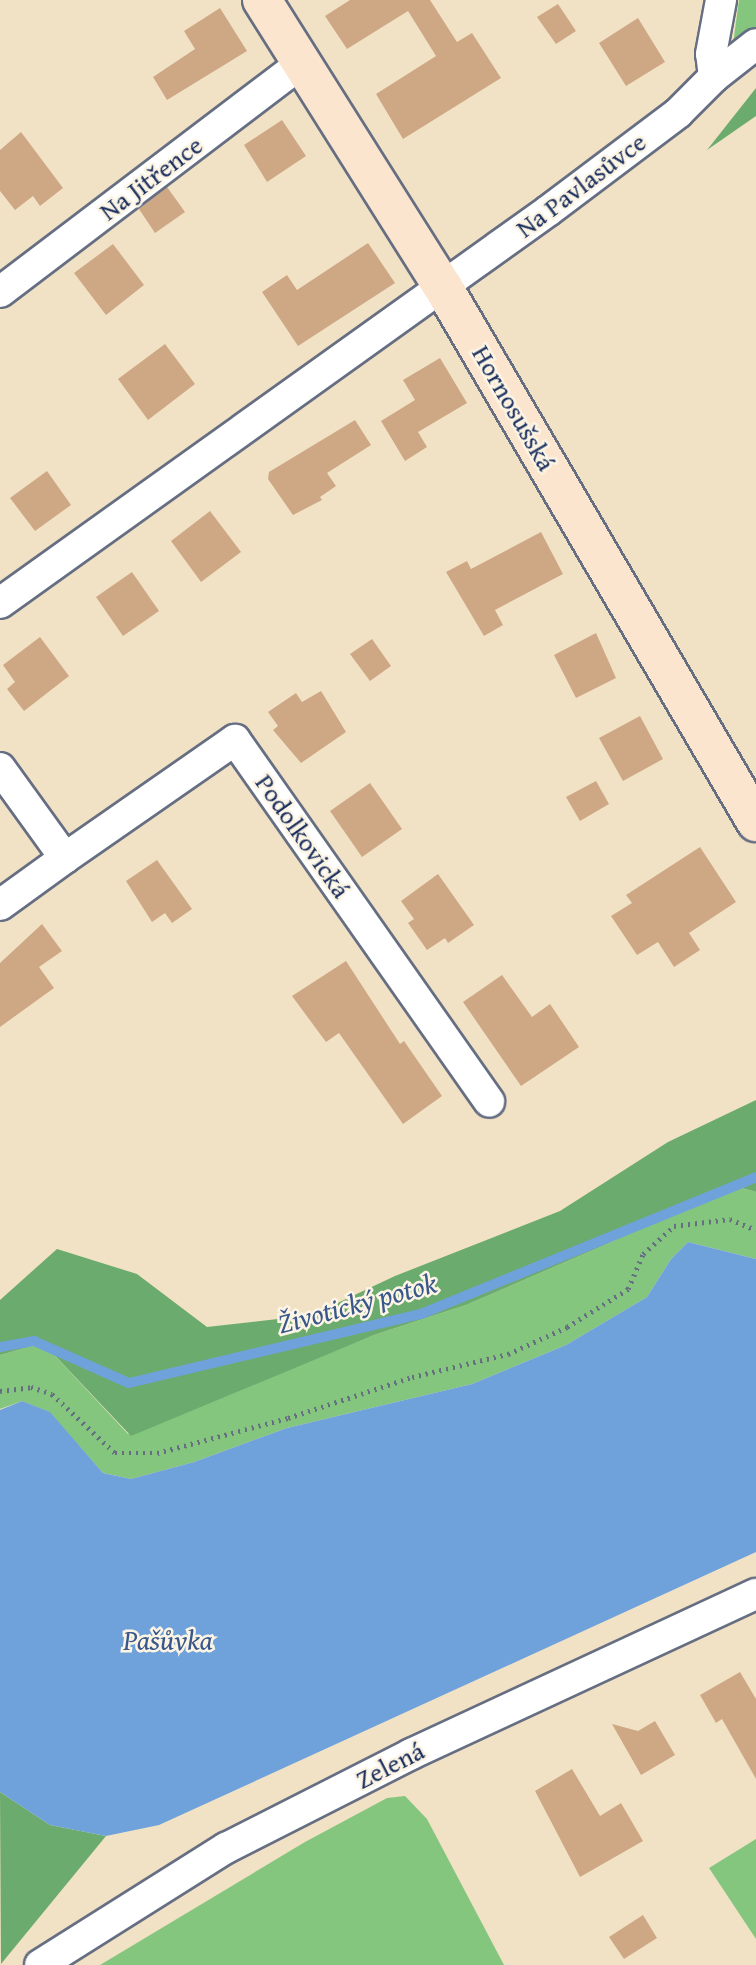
<!DOCTYPE html>
<meta charset="utf-8">
<style>
body{margin:0}
#map{position:relative;width:756px;height:1965px;overflow:hidden;background:#f2e2c5;font-family:"Gentium Book Plus",serif}
div>[style]{position:absolute}
[style*='--x']{left:calc(var(--x)*1px);top:calc(var(--y)*1px);width:calc(var(--w)*1px);rotate:calc(var(--a)*1deg)}
.green>*{inset:0;background:#85c67f}
.forest>*{inset:0;background:#6cab6e}
.water>*{inset:0;background:#6fa2db}
.stream>*{height:10px;margin:-5px;padding:0 5px;transform-origin:5px;border-radius:5px;background:#6fa2db}
.building>*{inset:0;background:#cea885}
.path>*{height:4.5px;margin-top:-2.25px;transform-origin:0;background:repeating-linear-gradient(90deg,#666e82 0 2px,transparent 0 7px)}
.roads{filter:drop-shadow(2px 0 #666e82) drop-shadow(-2px 0 #666e82) drop-shadow(0 2px #666e82) drop-shadow(0 -2px #666e82)}
.street>*{height:30px;margin:-15px;padding:0 15px;transform-origin:15px;border-radius:15px;background:#fff}
.secondary>*{height:38px;margin:-19px;padding:0 19px;transform-origin:19px;border-radius:19px;background:#fce5cf}
span{translate:-50% -50%;white-space:nowrap;text-align:center;line-height:1.15;-webkit-text-stroke:5px #fcf5e5;paint-order:stroke}
.street-label{font-size:26px;color:#1b2f5e}
.water-label{font-size:28px;color:#38578a;font-style:italic}
</style>
<div id="map">
<div class="green">
<div style="clip-path:polygon(739px 0,756px 0,756px 29px,733px 44px)"></div>
<div style="clip-path:polygon(728px 1184px,756px 1192px,756px 1259px,688px 1242px,671px 1259px,647px 1297px,566px 1345px,472px 1384px,287px 1428px,194px 1462px,131px 1479px,103px 1473px,49px 1412px,22px 1401px,0 1409px,0 1355px,43px 1343px,128px 1434px,374px 1335px,466px 1305px,607px 1244px)"></div>
<div style="clip-path:polygon(405px 1796px,427px 1819px,504px 1965px,100px 1965px,305px 1842px,387px 1798px)"></div>
<div style="clip-path:polygon(756px 1839px,756px 1939px,709px 1868px)"></div>
</div>
<div class="forest">
<div style="clip-path:polygon(756px 88px,756px 116px,707px 150px)"></div>
<div style="clip-path:polygon(756px 1100px,756px 1192px,728px 1184px,607px 1244px,466px 1305px,374px 1335px,131px 1436px,43px 1343px,0 1355px,0 1300px,57px 1249px,137px 1274px,207px 1327px,312px 1315px,395px 1276px,560px 1211px,668px 1142px)"></div>
<div style="clip-path:polygon(0 1792px,50px 1825px,106px 1836px,1px 1964px)"></div>
</div>
<div class="water">
<div style="clip-path:polygon(688px 1242px,756px 1259px,756px 1552px,159px 1825px,106px 1836px,50px 1825px,0 1792px,0 1410px,22px 1401px,50px 1412px,103px 1473px,131px 1479px,194px 1462px,287px 1428px,472px 1384px,566px 1345px,647px 1297px,671px 1259px)"></div>
</div>
<div class="stream">
<div style="--x:0;--y:1347;--w:35;--a:-10"></div>
<div style="--x:34;--y:1341;--w:104;--a:23.9"></div>
<div style="--x:129;--y:1383;--w:300;--a:-13.3"></div>
<div style="--x:421;--y:1314;--w:362;--a:-22.2"></div>
</div>
<div class="building">
<div style="clip-path:polygon(350px 0,430px 0,457px 42px,472px 33px,501px 78px,403px 139px,376px 94px,436px 56px,408px 11px,347px 49px,325px 16px)"></div>
<div style="clip-path:polygon(558px 4px,576px 31px,556px 44px,537px 17px)"></div>
<div style="clip-path:polygon(220px 8px,247px 51px,167px 100px,153px 77px,195px 49px,184px 31px)"></div>
<div style="clip-path:polygon(638px 18px,665px 62px,626px 86px,599px 43px)"></div>
<div style="clip-path:polygon(282px 120px,306px 156px,267px 182px,244px 145px)"></div>
<div style="clip-path:polygon(21px 132px,63px 188px,40px 206px,33px 196px,15px 210px,0 191px,0 150px)"></div>
<div style="clip-path:polygon(167px 187px,185px 212px,155px 233px,139px 209px)"></div>
<div style="clip-path:polygon(368px 243px,395px 283px,298px 346px,262px 292px,287px 275px,297px 290px)"></div>
<div style="clip-path:polygon(113px 244px,144px 285px,106px 315px,74px 273px)"></div>
<div style="clip-path:polygon(165px 344px,195px 384px,148px 420px,118px 379px)"></div>
<div style="clip-path:polygon(440px 358px,467px 403px,418px 432px,427px 447px,405px 461px,381px 421px,415px 400px,403px 380px)"></div>
<div style="clip-path:polygon(355px 420px,371px 445px,327px 473px,336px 486px,320px 497px,322px 500px,293px 515px,268px 479px,269px 472px)"></div>
<div style="clip-path:polygon(47px 471px,71px 505px,35px 531px,10px 498px)"></div>
<div style="clip-path:polygon(210px 511px,241px 552px,201px 582px,171px 541px)"></div>
<div style="clip-path:polygon(541px 532px,563px 574px,495px 610px,503px 625px,484px 636px,446px 572px,467px 561px,471px 569px)"></div>
<div style="clip-path:polygon(132px 572px,159px 611px,123px 636px,96px 597px)"></div>
<div style="clip-path:polygon(596px 633px,616px 678px,576px 698px,554px 655px)"></div>
<div style="clip-path:polygon(40px 637px,69px 676px,24px 711px,7px 689px,15px 682px,3px 665px)"></div>
<div style="clip-path:polygon(372px 639px,391px 666px,370px 681px,350px 654px)"></div>
<div style="clip-path:polygon(321px 691px,346px 732px,301px 763px,273px 730px,278px 726px,268px 712px,296px 693px,302px 702px)"></div>
<div style="clip-path:polygon(640px 716px,663px 759px,623px 781px,599px 738px)"></div>
<div style="clip-path:polygon(596px 781px,609px 804px,580px 821px,566px 797px)"></div>
<div style="clip-path:polygon(370px 783px,402px 829px,362px 857px,330px 811px)"></div>
<div style="clip-path:polygon(700px 847px,736px 902px,689px 933px,700px 950px,674px 967px,658px 942px,637px 955px,611px 916px,632px 903px,626px 895px)"></div>
<div style="clip-path:polygon(157px 860px,192px 909px,172px 923px,165px 913px,152px 922px,126px 881px)"></div>
<div style="clip-path:polygon(438px 874px,474px 925px,448px 943px,445px 938px,427px 950px,408px 923px,414px 919px,401px 901px)"></div>
<div style="clip-path:polygon(42px 924px,62px 951px,39px 967px,54px 988px,0 1027px,0 963px)"></div>
<div style="clip-path:polygon(346px 961px,400px 1044px,404px 1041px,442px 1096px,403px 1124px,339px 1033px,326px 1042px,292px 996px)"></div>
<div style="clip-path:polygon(502px 975px,532px 1017px,550px 1004px,579px 1047px,521px 1086px,463px 1002px)"></div>
<div style="clip-path:polygon(740px 1672px,756px 1699px,756px 1779px,722px 1719px,716px 1723px,700px 1695px)"></div>
<div style="clip-path:polygon(655px 1721px,675px 1755px,641px 1775px,612px 1724px,638px 1731px)"></div>
<div style="clip-path:polygon(572px 1769px,600px 1816px,621px 1803px,643px 1841px,580px 1877px,535px 1791px)"></div>
<div style="clip-path:polygon(643px 1915px,657px 1938px,624px 1959px,609px 1937px)"></div>
</div>
<div class="path">
<div style="--x:0;--y:1391;--w:31;--a:-7"></div>
<div style="--x:31;--y:1387;--w:22;--a:18"></div>
<div style="--x:52;--y:1394;--w:86;--a:43.1"></div>
<div style="--x:115;--y:1453;--w:42;--a:0"></div>
<div style="--x:157;--y:1453;--w:136;--a:-15"></div>
<div style="--x:288;--y:1418;--w:131;--a:-18.3"></div>
<div style="--x:412;--y:1377;--w:99;--a:-13.5"></div>
<div style="--x:508;--y:1354;--w:65;--a:-24.6"></div>
<div style="--x:567;--y:1327;--w:72;--a:-31.9"></div>
<div style="--x:628;--y:1289;--w:38;--a:-67"></div>
<div style="--x:643;--y:1254;--w:42;--a:-42.1"></div>
<div style="--x:674;--y:1226;--w:56;--a:-7.1"></div>
<div style="--x:730;--y:1219;--w:28;--a:23"></div>
</div>
<div class="roads">
<div class="street">
<div style="--x:714;--y:77;--w:23;--a:-97"></div>
<div style="--x:711;--y:54;--w:55;--a:-79.5"></div>
<div style="--x:0;--y:292;--w:379;--a:-37.2"></div>
<div style="--x:0;--y:603;--w:674;--a:-35.58"></div>
<div style="--x:548;--y:211;--w:163;--a:-37"></div>
<div style="--x:678;--y:113;--w:51;--a:-45"></div>
<div style="--x:714;--y:77;--w:53;--a:-38.2"></div>
<div style="--x:0;--y:768;--w:111;--a:54.2"></div>
<div style="--x:65;--y:858;--w:207;--a:-34.8"></div>
<div style="--x:235;--y:740;--w:442;--a:54.9"></div>
<div style="--x:0;--y:905;--w:80;--a:-35.9"></div>
<div style="--x:40;--y:1965;--w:220;--a:-32.2"></div>
<div style="--x:226;--y:1848;--w:208;--a:-26.9"></div>
<div style="--x:411;--y:1754;--w:380;--a:-24.9"></div>
</div>
<div class="secondary">
<div style="--x:262;--y:0;--w:339;--a:57.8"></div>
<div style="--x:443;--y:287;--w:620;--a:59.67"></div>
</div>
</div>
<div class="street-label">
<span style="left:151px;top:178px;rotate:-37deg">Na Jitřence</span>
<span style="left:581px;top:185px;rotate:-37deg">Na Pavlasůvce</span>
<span style="left:514px;top:408px;rotate:60deg">Hornosušská</span>
<span style="left:303px;top:836px;rotate:55deg">Podolkovická</span>
<span style="left:390px;top:1765px;rotate:-27deg">Zelená</span>
</div>
<div class="water-label">
<span style="left:357px;top:1303px;rotate:-15deg">Životický potok</span>
<span style="left:168px;top:1640px">Pašůvka</span>
</div>
</div>
